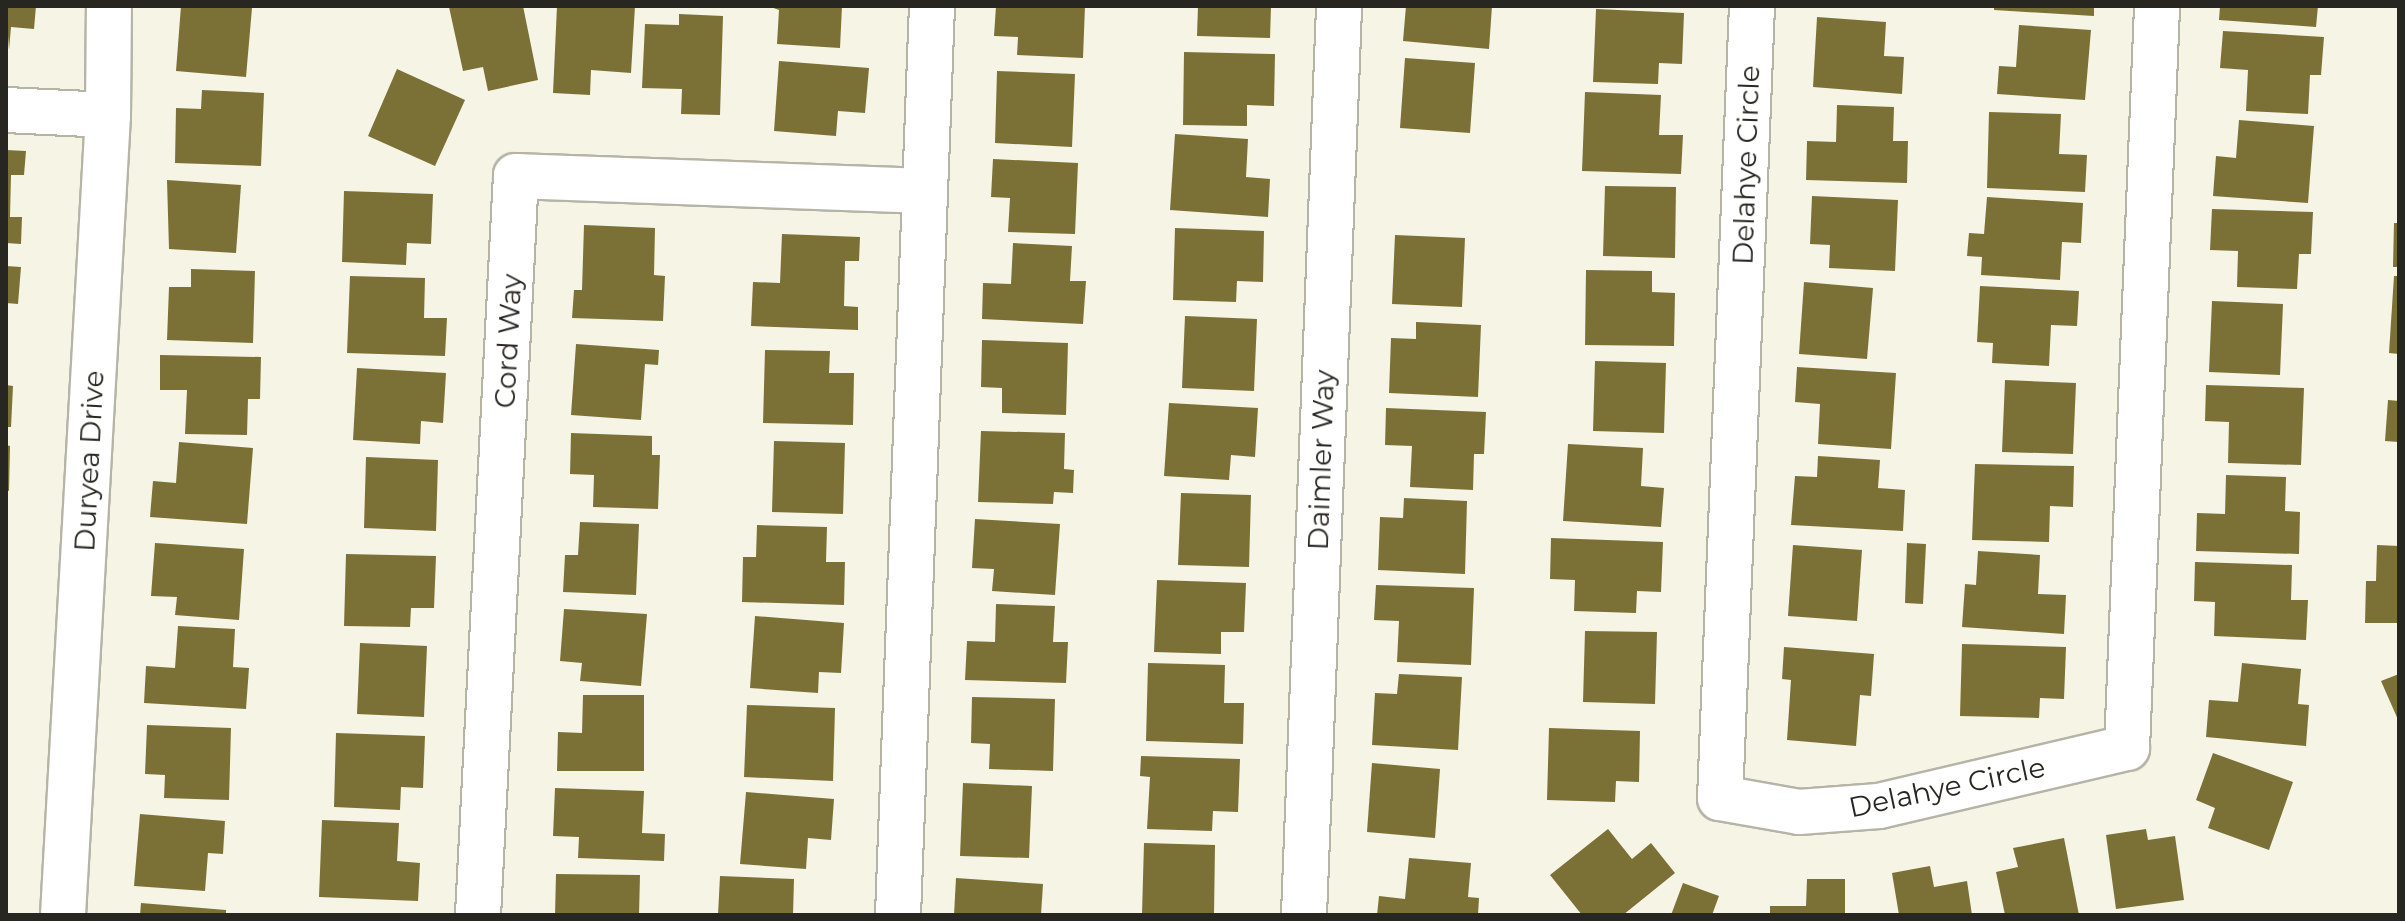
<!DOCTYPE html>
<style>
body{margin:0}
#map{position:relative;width:2405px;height:921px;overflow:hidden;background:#f6f4e5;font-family:Montserrat,sans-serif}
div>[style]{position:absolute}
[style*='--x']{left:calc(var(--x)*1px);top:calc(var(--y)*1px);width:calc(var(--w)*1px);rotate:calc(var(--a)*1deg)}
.building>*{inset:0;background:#7b7137}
.roads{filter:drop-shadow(2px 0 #b6b4a7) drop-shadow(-2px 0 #b6b4a7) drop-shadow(0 2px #b6b4a7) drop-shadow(0 -2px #b6b4a7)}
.minor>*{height:44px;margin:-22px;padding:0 22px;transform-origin:22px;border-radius:22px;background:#fff}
span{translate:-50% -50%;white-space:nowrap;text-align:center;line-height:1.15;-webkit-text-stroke:8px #fff;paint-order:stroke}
.street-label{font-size:28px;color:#272621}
.frame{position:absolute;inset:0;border:8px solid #272621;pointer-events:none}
</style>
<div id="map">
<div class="building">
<div style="clip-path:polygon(6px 6px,36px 6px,34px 29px,11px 27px,9px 50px)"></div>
<div style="clip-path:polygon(181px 6px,252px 8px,246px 77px,176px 71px)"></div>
<div style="clip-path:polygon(523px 6px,538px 80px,488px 91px,483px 67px,463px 71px,449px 7px)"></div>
<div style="clip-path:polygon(557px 6px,635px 6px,631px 73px,591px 70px,590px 95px,553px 93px)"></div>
<div style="clip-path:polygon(768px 6px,842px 6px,840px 48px,777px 44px,779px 10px)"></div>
<div style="clip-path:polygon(996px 6px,1085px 6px,1083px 58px,1017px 55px,1018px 37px,994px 36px)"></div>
<div style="clip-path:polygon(1198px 6px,1271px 6px,1270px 38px,1197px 36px)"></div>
<div style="clip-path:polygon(1406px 6px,1492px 6px,1489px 49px,1403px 41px)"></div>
<div style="clip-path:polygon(1994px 6px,2094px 6px,2094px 16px,1994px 10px)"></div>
<div style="clip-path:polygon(2220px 6px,2318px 6px,2316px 27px,2219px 20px)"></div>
<div style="clip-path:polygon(1596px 9px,1684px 13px,1682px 64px,1659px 63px,1658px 84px,1593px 82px)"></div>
<div style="clip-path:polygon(679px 14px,723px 16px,720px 115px,681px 114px,682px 89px,642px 88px,645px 24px,679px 25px)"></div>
<div style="clip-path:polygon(1817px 17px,1886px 22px,1884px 56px,1904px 57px,1902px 94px,1813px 87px)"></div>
<div style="clip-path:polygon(2019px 25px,2091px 30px,2085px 100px,1997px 94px,1999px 66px,2016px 67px)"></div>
<div style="clip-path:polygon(2223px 31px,2324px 37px,2321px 75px,2310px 75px,2308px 114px,2246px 111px,2248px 70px,2220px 68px)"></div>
<div style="clip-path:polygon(1184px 52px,1275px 54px,1274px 106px,1247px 105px,1247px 126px,1183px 125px)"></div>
<div style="clip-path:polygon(1405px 58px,1475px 63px,1470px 133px,1400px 128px)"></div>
<div style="clip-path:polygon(779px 61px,869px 68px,865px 113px,838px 111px,836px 136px,774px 131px)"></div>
<div style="clip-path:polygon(397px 69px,465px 100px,435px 166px,368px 136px)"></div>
<div style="clip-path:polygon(997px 71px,1075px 74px,1072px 147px,995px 143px)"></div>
<div style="clip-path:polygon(202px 90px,264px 93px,261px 166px,175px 163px,176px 108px,201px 109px)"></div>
<div style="clip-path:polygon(1585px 92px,1661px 95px,1659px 135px,1683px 135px,1681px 174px,1582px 171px)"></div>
<div style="clip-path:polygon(1837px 105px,1894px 107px,1893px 141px,1908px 141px,1907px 183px,1806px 180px,1807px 141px,1836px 142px)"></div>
<div style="clip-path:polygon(1989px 112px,2061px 114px,2059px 154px,2087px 155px,2085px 192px,1987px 188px)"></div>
<div style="clip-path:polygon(2239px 120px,2314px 126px,2308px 203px,2213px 196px,2216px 156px,2236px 158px)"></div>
<div style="clip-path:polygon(1175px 134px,1248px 139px,1246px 177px,1270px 179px,1268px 217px,1170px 210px)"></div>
<div style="clip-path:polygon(6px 150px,26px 151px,24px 175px,11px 175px,10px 217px,22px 217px,21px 244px,6px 243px)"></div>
<div style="clip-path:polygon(993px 159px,1078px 163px,1075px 234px,1008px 232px,1010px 198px,991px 197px)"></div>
<div style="clip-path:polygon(167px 180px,241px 185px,236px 253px,169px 249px)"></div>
<div style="clip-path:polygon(1605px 186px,1676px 187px,1675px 258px,1603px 256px)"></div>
<div style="clip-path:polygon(344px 191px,433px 194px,431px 244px,407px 243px,406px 265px,342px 262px)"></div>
<div style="clip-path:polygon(1812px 196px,1898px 200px,1895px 271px,1829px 268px,1830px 245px,1810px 244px)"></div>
<div style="clip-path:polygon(1987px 197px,2083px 203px,2081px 243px,2062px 242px,2060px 280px,1981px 275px,1982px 257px,1967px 256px,1969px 233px,1984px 234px)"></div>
<div style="clip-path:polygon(2212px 209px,2313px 212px,2311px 254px,2299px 254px,2297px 289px,2237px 287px,2238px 251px,2210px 250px)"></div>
<div style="clip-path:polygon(2394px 223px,2399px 223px,2399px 267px,2393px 267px)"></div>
<div style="clip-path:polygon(584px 225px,655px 228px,654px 275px,665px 276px,663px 321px,572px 318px,574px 290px,582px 290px)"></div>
<div style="clip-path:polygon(1175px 228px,1264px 231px,1263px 282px,1237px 281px,1236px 302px,1173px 300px)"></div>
<div style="clip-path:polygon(782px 234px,860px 237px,859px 261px,845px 261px,844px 306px,858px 307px,858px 330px,751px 326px,753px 282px,780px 283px)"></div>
<div style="clip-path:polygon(1395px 235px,1465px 238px,1462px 307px,1392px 304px)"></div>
<div style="clip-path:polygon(1013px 243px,1072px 246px,1070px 281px,1086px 281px,1083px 324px,982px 319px,983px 283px,1011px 284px)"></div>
<div style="clip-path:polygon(6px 266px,21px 267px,18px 304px,6px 303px)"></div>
<div style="clip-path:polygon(191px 269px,255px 271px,253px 343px,167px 340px,169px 287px,191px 287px)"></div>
<div style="clip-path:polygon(1586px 270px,1652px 271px,1652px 292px,1675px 293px,1674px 346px,1585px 345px)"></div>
<div style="clip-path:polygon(350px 276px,425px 278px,424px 318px,447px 318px,445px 356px,347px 353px)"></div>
<div style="clip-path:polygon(2394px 276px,2399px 276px,2399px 354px,2389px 353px)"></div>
<div style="clip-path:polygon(1804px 282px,1873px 288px,1867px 359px,1799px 354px)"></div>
<div style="clip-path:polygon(1980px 286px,2079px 291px,2077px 326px,2051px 325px,2049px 366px,1992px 363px,1993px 343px,1977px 342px)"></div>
<div style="clip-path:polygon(2212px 301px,2283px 304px,2280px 375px,2209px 372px)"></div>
<div style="clip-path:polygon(1185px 316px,1257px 319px,1254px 391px,1182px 388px)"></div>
<div style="clip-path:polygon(1416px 322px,1481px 325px,1478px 397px,1389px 393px,1391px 338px,1416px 339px)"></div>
<div style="clip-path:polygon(982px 340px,1068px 343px,1066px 415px,1002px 413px,1002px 388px,981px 387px)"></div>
<div style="clip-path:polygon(576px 344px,659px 350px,658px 365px,645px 364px,641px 420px,571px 415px)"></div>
<div style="clip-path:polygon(765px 350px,830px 351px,829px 373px,854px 373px,853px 425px,763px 423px)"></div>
<div style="clip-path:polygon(160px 355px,261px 357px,260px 399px,248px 399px,247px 435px,185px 434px,187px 390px,160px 390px)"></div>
<div style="clip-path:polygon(1595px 361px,1666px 363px,1664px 433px,1593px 431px)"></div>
<div style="clip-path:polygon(1797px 367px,1896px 373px,1891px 449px,1818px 444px,1820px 404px,1795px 402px)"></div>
<div style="clip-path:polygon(357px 368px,446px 373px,443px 423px,421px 421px,420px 444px,353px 440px)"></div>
<div style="clip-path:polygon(2005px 380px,2076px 383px,2073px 454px,2002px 452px)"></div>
<div style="clip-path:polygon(6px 385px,13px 386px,11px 427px,6px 427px)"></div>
<div style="clip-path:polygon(2206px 385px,2304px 388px,2301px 465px,2228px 463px,2229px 422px,2205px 421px)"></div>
<div style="clip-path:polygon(2388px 400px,2399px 401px,2399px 442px,2385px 441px)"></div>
<div style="clip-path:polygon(1169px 403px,1258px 408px,1255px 457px,1231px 455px,1229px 480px,1164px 476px)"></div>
<div style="clip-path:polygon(1386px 408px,1486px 412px,1484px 454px,1474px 454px,1473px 490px,1410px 487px,1412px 446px,1385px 445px)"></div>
<div style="clip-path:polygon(981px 431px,1065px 433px,1064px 469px,1074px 470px,1073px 493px,1054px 492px,1053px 504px,978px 502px)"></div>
<div style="clip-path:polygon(571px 433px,652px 436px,652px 455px,660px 455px,658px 509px,593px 507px,594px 475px,570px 474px)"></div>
<div style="clip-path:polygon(774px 441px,845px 443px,843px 514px,772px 512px)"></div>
<div style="clip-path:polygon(179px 442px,253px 448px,247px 524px,150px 517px,153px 481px,176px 483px)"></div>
<div style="clip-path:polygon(1568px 444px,1643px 448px,1641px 486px,1664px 488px,1661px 527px,1563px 521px)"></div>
<div style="clip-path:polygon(6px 445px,10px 446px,9px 491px,6px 490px)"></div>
<div style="clip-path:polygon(1818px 456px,1880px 460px,1878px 488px,1905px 490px,1903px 531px,1791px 525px,1795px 476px,1817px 477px)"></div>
<div style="clip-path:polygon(366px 457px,438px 460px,436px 531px,364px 528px)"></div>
<div style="clip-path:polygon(1975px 464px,2074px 466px,2073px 507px,2050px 506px,2049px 542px,1972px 540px)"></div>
<div style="clip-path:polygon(2226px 475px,2286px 477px,2285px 511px,2300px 512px,2299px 554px,2196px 551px,2197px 513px,2225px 514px)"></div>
<div style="clip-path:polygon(1181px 493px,1251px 495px,1249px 567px,1178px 565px)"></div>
<div style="clip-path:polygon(1404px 498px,1467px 501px,1465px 574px,1378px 570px,1380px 517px,1403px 518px)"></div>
<div style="clip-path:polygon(975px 519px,1060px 524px,1055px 595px,992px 591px,994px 569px,972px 568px)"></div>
<div style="clip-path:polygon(580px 522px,639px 524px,636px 595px,563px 592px,565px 555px,578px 555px)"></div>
<div style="clip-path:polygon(757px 525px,827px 527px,826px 562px,845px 562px,844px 605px,742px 602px,743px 557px,756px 557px)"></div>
<div style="clip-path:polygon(1551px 538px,1663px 542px,1661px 592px,1637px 591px,1636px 613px,1574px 611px,1575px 580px,1550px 579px)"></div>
<div style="clip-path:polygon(155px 543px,244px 549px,239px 620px,175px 615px,177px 597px,151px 596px)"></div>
<div style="clip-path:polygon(1907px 543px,1926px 544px,1923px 604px,1905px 603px)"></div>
<div style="clip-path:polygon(1793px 545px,1862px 550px,1857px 621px,1788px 616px)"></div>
<div style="clip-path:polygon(2377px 545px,2399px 546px,2399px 623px,2365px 623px,2366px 581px,2376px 581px)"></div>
<div style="clip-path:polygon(1978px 551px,2040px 555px,2038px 594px,2066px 595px,2064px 634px,1962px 627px,1965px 584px,1976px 585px)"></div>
<div style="clip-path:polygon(346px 554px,436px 556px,434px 608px,411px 608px,410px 627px,344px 626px)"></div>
<div style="clip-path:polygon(2195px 562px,2292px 565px,2291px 600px,2308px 600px,2306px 640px,2214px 636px,2215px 602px,2194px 601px)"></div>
<div style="clip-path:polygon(1157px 580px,1246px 583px,1244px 632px,1221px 632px,1221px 654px,1154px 652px)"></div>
<div style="clip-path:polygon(1376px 585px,1474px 588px,1471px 665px,1397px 662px,1399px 621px,1374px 620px)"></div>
<div style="clip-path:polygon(996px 604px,1055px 606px,1053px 642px,1068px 642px,1066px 683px,965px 680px,967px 641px,995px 642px)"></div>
<div style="clip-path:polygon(564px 609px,647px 614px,641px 686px,580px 681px,582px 663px,560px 661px)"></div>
<div style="clip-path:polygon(755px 616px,844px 623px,841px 673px,819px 672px,818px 693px,750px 688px)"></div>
<div style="clip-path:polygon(178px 626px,235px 629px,233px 667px,249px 668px,246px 709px,144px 703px,146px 666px,175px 668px)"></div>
<div style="clip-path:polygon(1585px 631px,1657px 632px,1655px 704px,1583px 702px)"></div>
<div style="clip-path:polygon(360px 643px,427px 646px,424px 717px,357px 714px)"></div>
<div style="clip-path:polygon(1962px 644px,2066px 647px,2064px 699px,2040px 698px,2039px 718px,1960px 716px)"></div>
<div style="clip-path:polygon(1784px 647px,1874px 654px,1871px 696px,1860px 695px,1856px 746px,1787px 740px,1791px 680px,1782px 679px)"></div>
<div style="clip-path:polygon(1148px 663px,1225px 665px,1224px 703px,1244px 703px,1243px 744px,1146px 741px)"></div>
<div style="clip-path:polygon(2242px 663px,2301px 669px,2298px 704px,2309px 705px,2306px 746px,2206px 737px,2209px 700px,2238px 702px)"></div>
<div style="clip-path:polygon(1399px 674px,1462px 677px,1458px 750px,1372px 745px,1375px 693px,1397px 694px)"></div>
<div style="clip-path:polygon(2399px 674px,2399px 722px,2381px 681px)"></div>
<div style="clip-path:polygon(583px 695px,644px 695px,644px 771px,557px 771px,558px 732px,582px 733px)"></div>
<div style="clip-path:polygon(972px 697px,1055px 699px,1053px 771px,989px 769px,990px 744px,971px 743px)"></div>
<div style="clip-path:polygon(747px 705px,835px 708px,833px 781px,744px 777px)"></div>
<div style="clip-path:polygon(147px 725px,231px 728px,229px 800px,164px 798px,165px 775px,145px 774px)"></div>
<div style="clip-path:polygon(1549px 728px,1640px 731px,1639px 782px,1616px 781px,1615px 802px,1547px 800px)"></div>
<div style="clip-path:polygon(336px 733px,425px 736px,423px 788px,401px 787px,400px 810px,334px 807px)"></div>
<div style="clip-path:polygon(2213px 753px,2293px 782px,2269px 850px,2208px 828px,2215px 808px,2196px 800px)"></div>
<div style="clip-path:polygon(1141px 756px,1240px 759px,1238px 812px,1213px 811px,1212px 831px,1147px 829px,1150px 777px,1140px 776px)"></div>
<div style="clip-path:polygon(1372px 763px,1440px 769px,1435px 838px,1367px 832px)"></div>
<div style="clip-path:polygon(963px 783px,1032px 786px,1029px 858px,960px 856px)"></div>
<div style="clip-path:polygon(555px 788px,644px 791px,642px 833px,665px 834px,664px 861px,578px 858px,579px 837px,553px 836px)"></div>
<div style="clip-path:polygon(746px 792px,834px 799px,831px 840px,808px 838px,806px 869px,740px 864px)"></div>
<div style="clip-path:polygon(140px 814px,225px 821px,223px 854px,208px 853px,205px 891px,134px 886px)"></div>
<div style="clip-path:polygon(322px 820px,399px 823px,397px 861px,420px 863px,418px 901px,319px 897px)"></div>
<div style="clip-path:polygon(1608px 829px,1632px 859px,1651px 843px,1675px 873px,1623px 915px,1582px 915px,1550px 875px)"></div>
<div style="clip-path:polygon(2146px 829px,2148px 840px,2175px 836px,2184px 900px,2116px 909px,2106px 835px)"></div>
<div style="clip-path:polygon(2064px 838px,2079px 915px,2005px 915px,1996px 872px,2018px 867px,2013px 848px)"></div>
<div style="clip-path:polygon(1144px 843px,1215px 845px,1214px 915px,1142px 914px)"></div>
<div style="clip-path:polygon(1409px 858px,1471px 863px,1468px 897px,1479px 898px,1478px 915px,1377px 915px,1379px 896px,1405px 899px)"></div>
<div style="clip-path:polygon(1930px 866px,1934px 887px,1967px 881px,1972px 915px,1899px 915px,1892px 873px)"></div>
<div style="clip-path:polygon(556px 874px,640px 875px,639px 915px,555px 915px)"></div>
<div style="clip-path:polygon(720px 876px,794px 879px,793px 915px,718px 915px)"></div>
<div style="clip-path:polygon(956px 878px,1043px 884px,1041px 915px,954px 915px)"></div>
<div style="clip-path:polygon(1807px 879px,1845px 879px,1845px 915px,1770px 915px,1770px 906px,1806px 906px)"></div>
<div style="clip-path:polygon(1683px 883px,1719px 896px,1712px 915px,1671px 915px)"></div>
<div style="clip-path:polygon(141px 903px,226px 910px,226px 915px,140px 915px)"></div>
</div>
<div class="roads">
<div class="minor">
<div style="--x:1752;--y:6;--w:793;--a:92.31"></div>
<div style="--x:1720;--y:798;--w:80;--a:10"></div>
<div style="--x:1799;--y:812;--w:80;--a:-4.3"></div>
<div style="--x:1879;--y:806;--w:255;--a:-13.2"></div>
<div style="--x:2127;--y:748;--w:743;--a:-87.68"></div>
<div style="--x:6;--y:110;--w:102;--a:2.8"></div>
<div style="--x:63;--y:915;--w:801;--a:-86.78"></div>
<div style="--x:108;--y:115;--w:109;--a:-89.5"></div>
<div style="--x:478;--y:915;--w:740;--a:-87.06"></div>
<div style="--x:516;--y:176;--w:409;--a:2.1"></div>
<div style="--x:898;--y:915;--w:910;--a:-87.86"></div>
<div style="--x:1304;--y:915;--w:910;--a:-87.79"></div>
</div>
</div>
<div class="street-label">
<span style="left:1746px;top:165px;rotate:-88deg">Delahye Circle</span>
<span style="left:508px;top:341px;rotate:-87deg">Cord Way</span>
<span style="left:1321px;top:460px;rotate:-88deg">Daimler Way</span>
<span style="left:89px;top:461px;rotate:-87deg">Duryea Drive</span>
<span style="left:1947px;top:787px;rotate:-12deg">Delahye Circle</span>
</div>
<div class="frame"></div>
</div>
